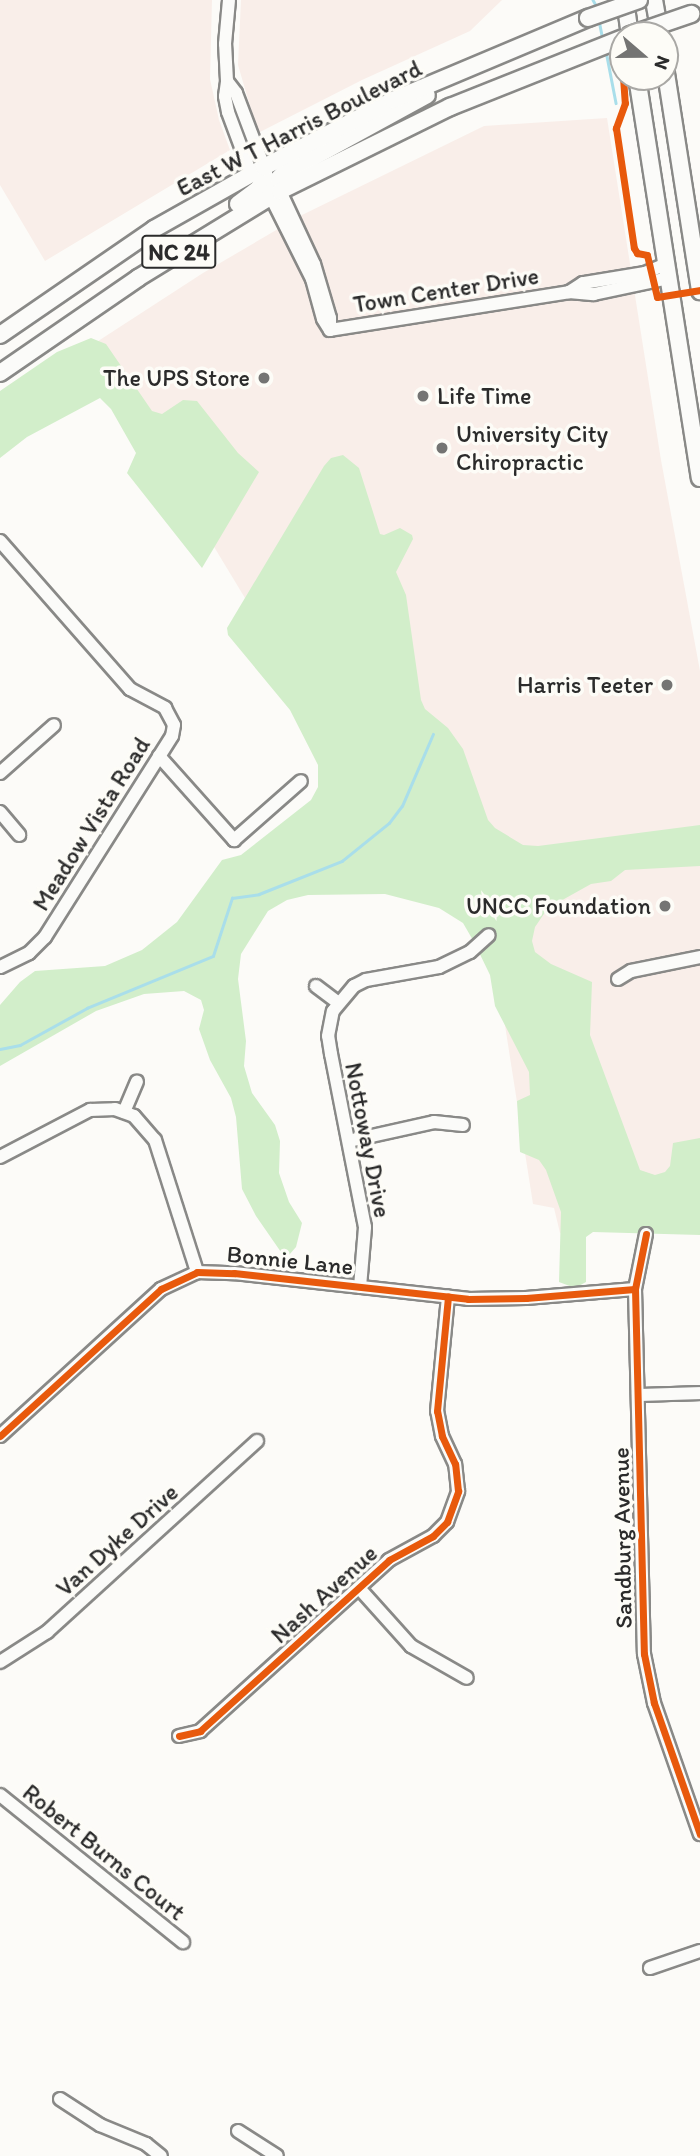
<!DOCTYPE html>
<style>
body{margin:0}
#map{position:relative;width:700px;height:2156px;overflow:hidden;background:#fcfbf8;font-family:Itim,sans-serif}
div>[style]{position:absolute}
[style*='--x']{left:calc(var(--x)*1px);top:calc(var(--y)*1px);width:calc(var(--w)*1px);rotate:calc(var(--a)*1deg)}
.built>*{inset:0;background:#f9eee9}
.green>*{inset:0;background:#d2eeca}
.stream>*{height:2.5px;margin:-1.25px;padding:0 1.25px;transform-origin:1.25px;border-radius:1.25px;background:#a9deea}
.roads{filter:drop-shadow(2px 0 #898987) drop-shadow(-2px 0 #898987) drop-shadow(0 2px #898987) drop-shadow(0 -2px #898987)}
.minor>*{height:12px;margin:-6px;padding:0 6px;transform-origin:6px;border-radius:6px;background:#fbfbf9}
.major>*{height:16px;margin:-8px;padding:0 8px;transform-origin:8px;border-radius:8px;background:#fbfbf9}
.bridges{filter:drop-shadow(2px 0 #898987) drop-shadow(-2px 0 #898987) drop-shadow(0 2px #898987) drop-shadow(0 -2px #898987)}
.major-bridge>*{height:16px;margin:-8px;padding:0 8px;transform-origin:8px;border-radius:8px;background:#fbfbf9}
.cycleway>*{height:7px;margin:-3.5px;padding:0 3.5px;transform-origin:3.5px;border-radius:3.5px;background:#e8590c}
.dots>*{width:19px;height:19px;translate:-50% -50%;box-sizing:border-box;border:4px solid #fdfcf7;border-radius:50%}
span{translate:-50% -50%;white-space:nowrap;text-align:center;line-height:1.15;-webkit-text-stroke:7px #fdfcf7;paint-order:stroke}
.shield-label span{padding:2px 5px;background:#fdfcf7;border:2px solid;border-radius:5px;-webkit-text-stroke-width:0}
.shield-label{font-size:23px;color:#2b2b2b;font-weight:700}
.street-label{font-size:24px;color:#2b2b2b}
.poi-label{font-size:24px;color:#2b2b2b}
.right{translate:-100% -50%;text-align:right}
.left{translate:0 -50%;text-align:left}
.north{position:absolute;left:609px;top:21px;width:70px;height:70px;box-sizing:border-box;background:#fdfcf7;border:2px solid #a9a8a5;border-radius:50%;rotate:110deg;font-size:19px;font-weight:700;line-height:28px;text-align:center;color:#2b2b2b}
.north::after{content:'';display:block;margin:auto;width:24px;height:32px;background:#747473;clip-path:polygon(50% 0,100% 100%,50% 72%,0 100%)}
</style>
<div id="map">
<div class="built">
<div style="clip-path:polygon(0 0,212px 0,210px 79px,219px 120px,230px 150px,45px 261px,0 185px)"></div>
<div style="clip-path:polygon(241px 0,502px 0,470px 31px,362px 80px,258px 133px,238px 65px)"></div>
<div style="clip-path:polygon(607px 118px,661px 460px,700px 671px,700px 1232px,664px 1230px,560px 1233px,554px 1208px,533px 1204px,493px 949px,410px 871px,92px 345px,203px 273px,302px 215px,484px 126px)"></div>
</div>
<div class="green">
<div style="clip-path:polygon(91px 338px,106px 344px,152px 411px,162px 414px,183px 400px,197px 401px,238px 453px,259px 472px,202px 568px,127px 473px,136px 453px,111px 409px,100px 398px,27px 437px,0 458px,0 391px,57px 352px)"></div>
<div style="clip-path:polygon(343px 455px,359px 468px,380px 534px,384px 535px,400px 528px,412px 535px,413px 539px,396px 572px,406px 595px,421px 700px,425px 709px,448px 728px,463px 749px,488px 820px,495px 828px,523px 845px,538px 846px,700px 825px,700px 866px,625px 870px,611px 881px,591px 884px,548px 908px,535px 927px,532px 941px,535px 952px,551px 964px,592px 982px,590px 1035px,640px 1170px,655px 1175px,665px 1172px,670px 1166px,673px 1143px,700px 1138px,700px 1235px,593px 1232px,586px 1237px,586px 1282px,575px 1288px,559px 1282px,561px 1212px,546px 1170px,539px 1160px,520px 1152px,517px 1101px,530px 1095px,529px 1072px,495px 1006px,490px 975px,474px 942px,463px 923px,439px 908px,385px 894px,308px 895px,287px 900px,268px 911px,241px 954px,238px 979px,246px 1041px,244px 1066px,252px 1093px,275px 1125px,280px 1141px,279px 1173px,289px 1202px,302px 1223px,296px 1247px,289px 1255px,283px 1255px,256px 1216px,242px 1189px,236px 1117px,231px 1098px,210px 1060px,199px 1029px,204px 1010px,201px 1000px,184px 991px,144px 994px,96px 1011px,0 1066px,0 1005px,20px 982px,35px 971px,105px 966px,142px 950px,177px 922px,222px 860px,241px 855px,311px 800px,318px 787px,318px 765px,290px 710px,228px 635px,227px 628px,324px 466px,331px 458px)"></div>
</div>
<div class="stream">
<div style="--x:593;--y:0;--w:8;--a:60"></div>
<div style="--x:599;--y:20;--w:21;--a:79"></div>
<div style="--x:606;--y:51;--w:53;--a:79.1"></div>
<div style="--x:0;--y:1049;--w:20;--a:-11"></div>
<div style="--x:20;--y:1045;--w:77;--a:-28.9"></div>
<div style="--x:87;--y:1008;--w:136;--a:-22.4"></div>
<div style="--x:213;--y:956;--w:61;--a:-71.9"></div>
<div style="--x:232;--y:898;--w:27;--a:-8"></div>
<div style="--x:259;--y:894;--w:89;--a:-21.7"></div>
<div style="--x:342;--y:861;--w:60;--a:-39"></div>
<div style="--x:389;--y:823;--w:21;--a:-53"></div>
<div style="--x:402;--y:806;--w:78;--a:-66.7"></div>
</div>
<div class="roads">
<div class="minor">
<div style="--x:227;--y:81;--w:37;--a:-93"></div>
<div style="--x:225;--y:44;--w:44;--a:-84.8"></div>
<div style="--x:251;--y:174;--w:66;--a:-110.4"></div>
<div style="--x:228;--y:112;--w:16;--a:-101"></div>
<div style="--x:225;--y:96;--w:15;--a:-82"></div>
<div style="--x:227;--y:81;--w:15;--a:53"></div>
<div style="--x:236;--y:93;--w:79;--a:69.3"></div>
<div style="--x:271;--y:197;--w:92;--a:63.4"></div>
<div style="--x:312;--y:279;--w:41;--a:74.6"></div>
<div style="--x:323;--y:319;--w:13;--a:58"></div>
<div style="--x:330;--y:330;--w:12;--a:-90"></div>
<div style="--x:330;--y:318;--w:56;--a:-106.5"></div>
<div style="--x:314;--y:264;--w:81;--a:-115"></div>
<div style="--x:666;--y:264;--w:23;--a:157"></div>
<div style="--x:645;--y:273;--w:63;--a:170.8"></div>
<div style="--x:583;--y:283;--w:17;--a:147"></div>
<div style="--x:569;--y:292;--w:25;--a:5"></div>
<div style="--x:594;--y:294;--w:77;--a:-12"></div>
<div style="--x:330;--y:330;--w:242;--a:-9"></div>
<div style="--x:0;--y:541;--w:197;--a:48.7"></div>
<div style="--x:130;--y:689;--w:40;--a:28"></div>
<div style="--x:165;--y:708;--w:19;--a:62"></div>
<div style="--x:174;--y:725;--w:11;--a:100"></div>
<div style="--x:172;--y:736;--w:238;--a:122.3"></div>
<div style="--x:45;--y:937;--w:23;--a:135"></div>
<div style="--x:29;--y:953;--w:32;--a:154"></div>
<div style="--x:159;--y:756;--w:113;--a:48.2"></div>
<div style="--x:234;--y:840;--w:89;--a:-41.4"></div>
<div style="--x:0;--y:773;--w:72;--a:-41.6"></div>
<div style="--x:0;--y:812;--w:30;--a:50"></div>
<div style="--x:618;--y:979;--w:15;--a:-32"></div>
<div style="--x:631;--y:971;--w:70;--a:-11.5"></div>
<div style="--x:316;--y:986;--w:26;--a:37"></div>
<div style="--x:124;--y:1112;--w:33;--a:-67"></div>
<div style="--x:349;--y:1141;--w:87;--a:-12.6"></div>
<div style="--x:434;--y:1122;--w:29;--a:6"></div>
<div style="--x:0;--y:1157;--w:102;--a:-27.6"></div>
<div style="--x:90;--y:1110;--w:25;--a:-2"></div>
<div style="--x:115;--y:1109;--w:20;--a:20"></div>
<div style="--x:134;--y:1116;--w:32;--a:49"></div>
<div style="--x:155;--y:1140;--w:139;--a:72.3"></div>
<div style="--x:646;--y:1234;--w:56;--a:101.3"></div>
<div style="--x:635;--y:1289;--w:365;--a:88.6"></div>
<div style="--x:644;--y:1654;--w:50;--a:78.5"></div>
<div style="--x:654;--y:1703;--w:139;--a:70.7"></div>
<div style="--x:360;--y:1287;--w:60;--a:-85.2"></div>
<div style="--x:365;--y:1227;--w:176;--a:-101.1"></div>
<div style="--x:331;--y:1054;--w:18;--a:-99"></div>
<div style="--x:328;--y:1036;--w:25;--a:-79"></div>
<div style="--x:333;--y:1011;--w:33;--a:-50"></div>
<div style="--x:354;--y:986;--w:13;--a:-27"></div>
<div style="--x:366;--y:980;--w:74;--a:-10.1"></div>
<div style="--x:439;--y:967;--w:34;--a:-26"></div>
<div style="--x:470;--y:952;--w:25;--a:-42"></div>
<div style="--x:638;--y:1395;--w:62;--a:-1.8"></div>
<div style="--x:0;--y:1436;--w:218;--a:-42.4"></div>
<div style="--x:161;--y:1289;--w:40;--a:-25"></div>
<div style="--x:197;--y:1272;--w:37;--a:2"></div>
<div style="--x:234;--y:1273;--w:235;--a:6.3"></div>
<div style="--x:468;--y:1299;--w:58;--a:-1"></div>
<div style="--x:526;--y:1298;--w:109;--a:-4.7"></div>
<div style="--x:359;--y:1588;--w:78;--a:48.1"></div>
<div style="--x:411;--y:1646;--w:64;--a:29.7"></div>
<div style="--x:0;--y:1662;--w:56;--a:-32.6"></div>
<div style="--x:47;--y:1632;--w:284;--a:-42.3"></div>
<div style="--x:179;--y:1736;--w:22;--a:-13"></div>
<div style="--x:200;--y:1731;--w:255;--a:-42.1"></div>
<div style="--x:389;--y:1560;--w:50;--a:-28.6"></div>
<div style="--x:433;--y:1536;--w:20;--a:-45"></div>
<div style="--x:447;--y:1522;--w:33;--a:-70"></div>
<div style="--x:458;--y:1491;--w:27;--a:-96"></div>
<div style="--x:455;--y:1464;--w:31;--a:-115"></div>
<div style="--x:442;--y:1436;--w:25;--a:-101"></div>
<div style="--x:437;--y:1411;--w:115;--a:-84.5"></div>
<div style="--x:0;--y:1795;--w:235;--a:38.8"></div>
<div style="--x:650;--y:1968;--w:53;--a:-18.8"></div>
<div style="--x:60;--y:2099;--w:48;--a:33"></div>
<div style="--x:100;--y:2125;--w:50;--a:22.4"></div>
<div style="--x:146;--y:2144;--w:19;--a:39"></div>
<div style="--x:238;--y:2131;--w:46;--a:32.7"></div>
</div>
<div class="major">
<div style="--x:625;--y:0;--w:35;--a:82"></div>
<div style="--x:654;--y:0;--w:36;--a:80"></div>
<div style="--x:665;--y:67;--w:227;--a:81.1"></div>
<div style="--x:637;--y:77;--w:406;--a:81.1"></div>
<div style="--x:271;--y:197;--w:16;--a:-75"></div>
<div style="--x:275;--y:182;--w:11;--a:-45"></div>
<div style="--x:283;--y:174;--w:164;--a:-28.7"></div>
<div style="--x:238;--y:204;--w:26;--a:-37"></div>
<div style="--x:259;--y:188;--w:11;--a:-63"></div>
<div style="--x:264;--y:178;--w:11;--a:-90"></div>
<div style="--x:0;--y:335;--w:187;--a:-34.5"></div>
<div style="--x:154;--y:229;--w:126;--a:-29.4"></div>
<div style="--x:264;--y:167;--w:145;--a:-27.4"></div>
<div style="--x:393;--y:100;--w:212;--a:-22.8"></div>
<div style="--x:0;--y:373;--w:168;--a:-34.5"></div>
<div style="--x:138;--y:278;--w:167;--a:-31.5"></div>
<div style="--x:280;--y:191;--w:190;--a:-26.3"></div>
<div style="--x:450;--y:107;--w:186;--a:-21.7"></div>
</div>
</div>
<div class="bridges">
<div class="major-bridge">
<div style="--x:588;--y:18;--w:54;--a:-19.4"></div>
<div style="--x:630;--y:35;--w:65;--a:-19"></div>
</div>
</div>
<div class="cycleway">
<div style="--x:623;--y:77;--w:26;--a:86"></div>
<div style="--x:625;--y:103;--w:27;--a:110"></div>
<div style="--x:616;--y:128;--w:121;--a:81.5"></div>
<div style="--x:634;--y:248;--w:6;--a:59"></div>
<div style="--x:637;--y:253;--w:10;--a:11"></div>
<div style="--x:647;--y:255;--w:43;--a:76.6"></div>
<div style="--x:657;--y:297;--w:44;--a:-9.2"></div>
<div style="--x:646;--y:1234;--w:56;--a:101.3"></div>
<div style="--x:635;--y:1289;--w:365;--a:88.6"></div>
<div style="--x:644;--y:1654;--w:50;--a:78.5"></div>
<div style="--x:654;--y:1703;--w:139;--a:70.7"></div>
<div style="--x:0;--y:1436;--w:218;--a:-42.4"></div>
<div style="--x:161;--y:1289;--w:40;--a:-25"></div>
<div style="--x:197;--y:1272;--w:37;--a:2"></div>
<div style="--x:234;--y:1273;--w:235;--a:6.3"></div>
<div style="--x:468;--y:1299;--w:58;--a:-1"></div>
<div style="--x:526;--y:1298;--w:109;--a:-4.7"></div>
<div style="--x:179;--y:1736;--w:22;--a:-13"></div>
<div style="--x:200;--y:1731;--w:255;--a:-42.1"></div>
<div style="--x:389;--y:1560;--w:50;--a:-28.6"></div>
<div style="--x:433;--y:1536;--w:20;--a:-45"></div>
<div style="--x:447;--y:1522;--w:33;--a:-70"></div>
<div style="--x:458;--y:1491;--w:27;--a:-96"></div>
<div style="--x:455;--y:1464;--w:31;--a:-115"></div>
<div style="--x:442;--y:1436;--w:25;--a:-101"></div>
<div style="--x:437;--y:1411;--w:115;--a:-84.5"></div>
</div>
<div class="dots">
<div style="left:264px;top:378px;background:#747473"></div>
<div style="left:423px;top:396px;background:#747473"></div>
<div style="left:442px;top:448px;background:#747473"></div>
<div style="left:667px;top:685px;background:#747473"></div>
<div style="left:665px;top:906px;background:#747473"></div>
</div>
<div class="shield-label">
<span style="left:179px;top:252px">NC 24</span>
</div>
<div class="street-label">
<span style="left:299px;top:128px;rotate:-27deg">East W T Harris Boulevard</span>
<span style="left:446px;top:290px;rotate:-9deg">Town Center Drive</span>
<span style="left:91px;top:824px;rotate:-58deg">Meadow Vista Road</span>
<span style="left:368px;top:1140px;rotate:79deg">Nottoway Drive</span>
<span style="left:290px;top:1260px;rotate:6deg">Bonnie Lane</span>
<span style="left:622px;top:1538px;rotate:-91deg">Sandburg Avenue</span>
<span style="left:117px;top:1540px;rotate:-42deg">Van Dyke Drive</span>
<span style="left:324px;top:1594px;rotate:-42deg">Nash Avenue</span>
<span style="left:104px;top:1852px;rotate:39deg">Robert Burns Court</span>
</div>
<div class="poi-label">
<span class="right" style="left:250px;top:378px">The UPS Store</span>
<span class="left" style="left:437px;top:396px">Life Time</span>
<span class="left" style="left:456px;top:448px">University City<br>Chiropractic</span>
<span class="right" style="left:653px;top:685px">Harris Teeter</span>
<span class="right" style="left:651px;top:906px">UNCC Foundation</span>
</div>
<div class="north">N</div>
</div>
